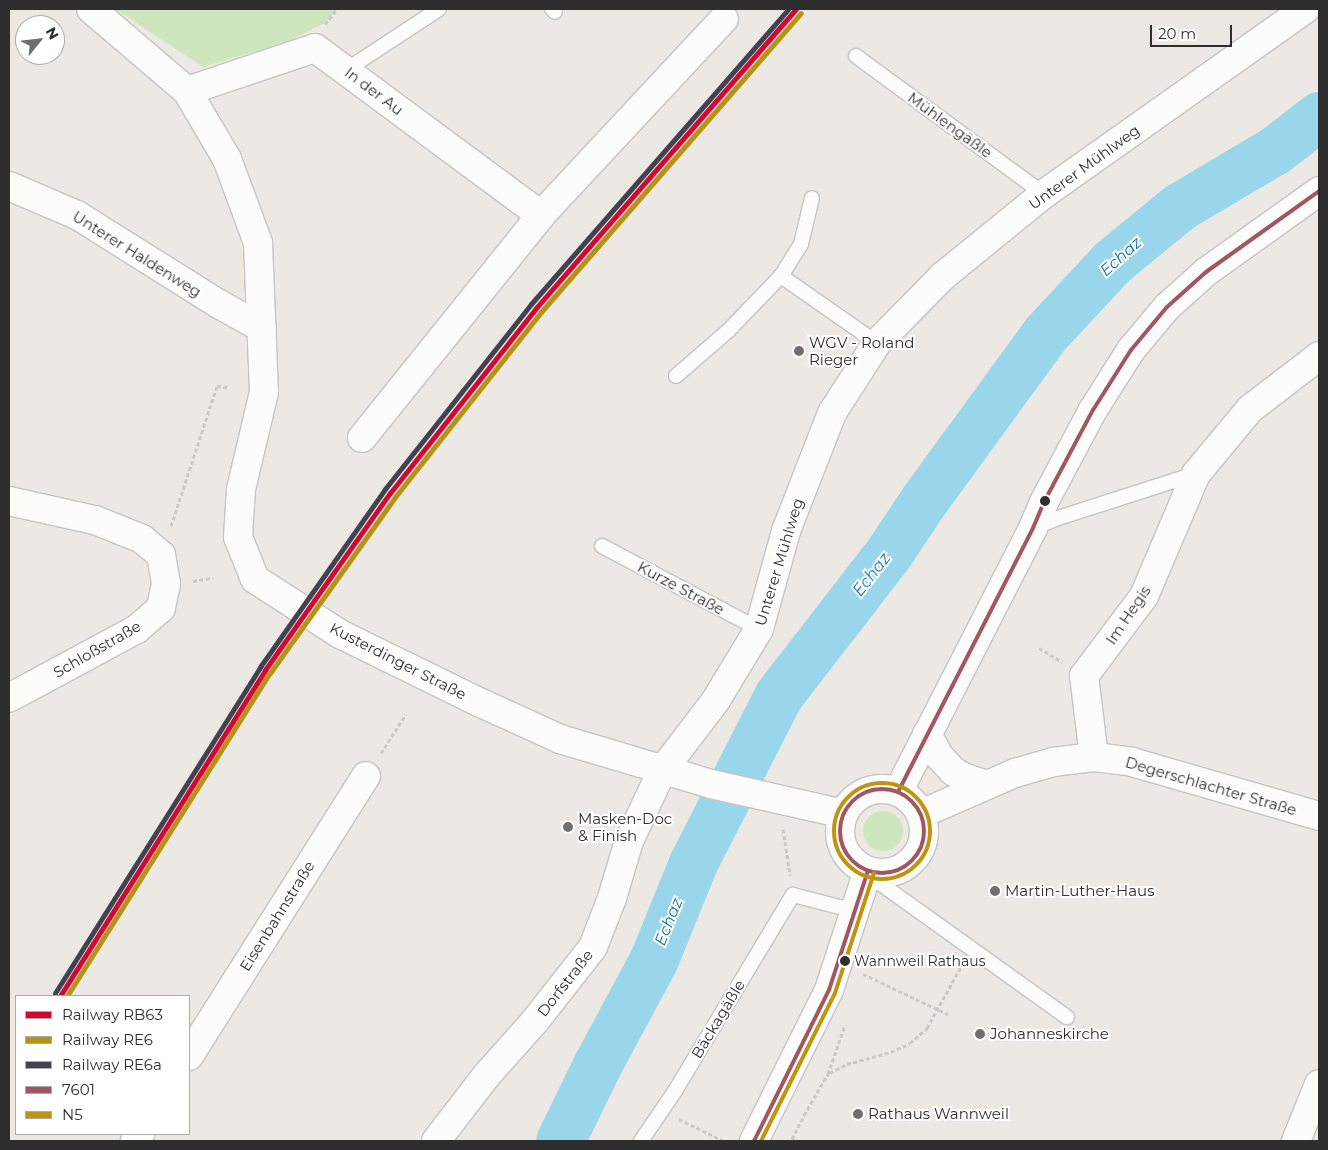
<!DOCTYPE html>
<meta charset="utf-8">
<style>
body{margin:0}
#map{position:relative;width:1328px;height:1150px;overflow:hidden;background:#ece8e4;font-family:Montserrat,sans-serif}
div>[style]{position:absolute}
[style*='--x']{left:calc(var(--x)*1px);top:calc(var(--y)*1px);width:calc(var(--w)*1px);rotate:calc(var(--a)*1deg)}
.green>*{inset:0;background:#cee6be}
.round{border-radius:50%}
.river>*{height:49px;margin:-24.5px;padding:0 24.5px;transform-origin:24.5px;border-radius:24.5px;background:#99d6ec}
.path>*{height:3px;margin-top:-1.5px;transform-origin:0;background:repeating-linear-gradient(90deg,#c9c9c8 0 4px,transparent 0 6.5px)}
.roads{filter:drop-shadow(1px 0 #c5c4c5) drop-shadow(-1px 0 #c5c4c5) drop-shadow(0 1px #c5c4c5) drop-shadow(0 -1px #c5c4c5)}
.service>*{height:14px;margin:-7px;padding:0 7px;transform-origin:7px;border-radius:7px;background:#fcfcfb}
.minor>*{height:28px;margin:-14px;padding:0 14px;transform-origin:14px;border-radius:14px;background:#fcfcfb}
.tertiary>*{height:28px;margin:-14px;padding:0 14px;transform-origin:14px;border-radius:14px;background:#fcfcfb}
.secondary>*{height:28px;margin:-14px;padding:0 14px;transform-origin:14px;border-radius:14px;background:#fcfcfb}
.secondary>.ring{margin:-14px;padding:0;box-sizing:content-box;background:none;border:28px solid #fcfcfb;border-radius:50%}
.bus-1>*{height:4px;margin:-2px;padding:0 2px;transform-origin:2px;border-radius:2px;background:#a15761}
.bus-1>.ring{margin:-2px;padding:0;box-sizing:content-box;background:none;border:4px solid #a15761;border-radius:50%}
.bus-2>*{height:4px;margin:-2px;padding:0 2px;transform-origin:2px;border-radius:2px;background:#c0940e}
.bus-2>.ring{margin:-2px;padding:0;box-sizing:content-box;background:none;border:4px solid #c0940e;border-radius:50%}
.rail-1>*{height:5px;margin:-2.5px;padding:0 2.5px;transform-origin:2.5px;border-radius:2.5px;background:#d30730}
.rail-2>*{height:5px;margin:-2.5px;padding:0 2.5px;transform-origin:2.5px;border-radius:2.5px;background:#b69413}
.rail-3>*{height:5px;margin:-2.5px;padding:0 2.5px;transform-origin:2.5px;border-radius:2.5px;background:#424351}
.dots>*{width:14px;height:14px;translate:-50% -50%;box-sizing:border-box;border:2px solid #fff;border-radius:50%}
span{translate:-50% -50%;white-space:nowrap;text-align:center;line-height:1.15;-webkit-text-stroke:4px #fff;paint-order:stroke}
.bus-label{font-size:14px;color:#2e2e2e}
.left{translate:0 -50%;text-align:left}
.street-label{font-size:15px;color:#2e2e2e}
.poi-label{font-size:15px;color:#2e2e2e}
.water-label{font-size:16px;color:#0d6fa3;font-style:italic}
.frame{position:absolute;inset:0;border:10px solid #2e2e2e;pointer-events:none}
.legend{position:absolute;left:15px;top:995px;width:175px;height:140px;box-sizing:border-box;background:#fff;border:1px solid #ababab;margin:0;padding:6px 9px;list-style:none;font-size:15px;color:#2e2e2e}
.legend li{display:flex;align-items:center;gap:10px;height:25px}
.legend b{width:25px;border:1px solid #ababab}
.north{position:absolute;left:15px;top:15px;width:50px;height:50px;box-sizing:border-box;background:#fff;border:1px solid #ababab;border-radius:50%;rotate:61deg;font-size:14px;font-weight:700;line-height:20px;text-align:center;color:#2e2e2e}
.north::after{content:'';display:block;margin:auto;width:18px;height:22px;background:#706f6e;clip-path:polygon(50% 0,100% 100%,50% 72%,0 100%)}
.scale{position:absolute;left:1150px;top:25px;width:82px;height:22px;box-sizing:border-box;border:2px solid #2e2e2e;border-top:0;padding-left:6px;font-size:15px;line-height:18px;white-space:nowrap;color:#2e2e2e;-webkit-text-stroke:4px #fff;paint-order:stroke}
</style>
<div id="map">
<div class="green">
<div style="clip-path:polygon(115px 9px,337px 9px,325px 23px,286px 42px,203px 67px)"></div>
<div class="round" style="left:863px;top:811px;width:40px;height:40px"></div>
</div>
<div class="river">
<div style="--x:560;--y:1141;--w:85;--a:-64"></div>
<div style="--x:597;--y:1065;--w:120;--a:-61.7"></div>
<div style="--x:654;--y:959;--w:104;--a:-67.9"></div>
<div style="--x:693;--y:863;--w:187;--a:-63"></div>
<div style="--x:778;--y:696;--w:183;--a:-52.3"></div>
<div style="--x:890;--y:551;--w:61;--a:-56.3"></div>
<div style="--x:924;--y:500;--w:205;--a:-53.9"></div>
<div style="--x:1045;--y:334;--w:98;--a:-47.1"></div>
<div style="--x:1112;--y:262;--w:87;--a:-39.4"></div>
<div style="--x:1179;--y:207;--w:112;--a:-30.7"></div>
<div style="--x:1275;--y:150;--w:56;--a:-37.7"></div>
</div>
<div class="path">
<div style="--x:325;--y:24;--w:19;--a:-51"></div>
<div style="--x:171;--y:526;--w:147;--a:-71.8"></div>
<div style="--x:217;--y:386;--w:11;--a:5"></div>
<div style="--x:193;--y:581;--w:20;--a:-9"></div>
<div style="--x:1039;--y:648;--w:27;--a:31"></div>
<div style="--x:381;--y:753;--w:46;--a:-57.3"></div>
<div style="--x:783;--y:829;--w:47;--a:81.3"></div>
<div style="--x:863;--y:974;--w:94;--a:25.2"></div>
<div style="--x:830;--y:1073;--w:19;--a:-28"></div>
<div style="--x:847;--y:1064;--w:46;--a:-15.3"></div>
<div style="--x:891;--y:1052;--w:21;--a:-25"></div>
<div style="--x:910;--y:1043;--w:23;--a:-41"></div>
<div style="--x:927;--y:1028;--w:70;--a:-60.9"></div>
<div style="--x:679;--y:1119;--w:50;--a:26.1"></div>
<div style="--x:793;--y:1141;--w:2;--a:-117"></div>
<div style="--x:792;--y:1139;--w:27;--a:-63"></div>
<div style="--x:804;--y:1115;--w:48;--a:-59.7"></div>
<div style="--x:828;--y:1074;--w:52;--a:-70.9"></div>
</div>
<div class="roads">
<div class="service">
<div style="--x:552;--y:9;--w:4;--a:45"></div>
<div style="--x:856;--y:56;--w:233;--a:36.3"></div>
<div style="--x:346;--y:70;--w:111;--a:-33.3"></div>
<div style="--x:781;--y:276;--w:117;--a:34.9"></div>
<div style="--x:676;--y:376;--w:69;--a:-40.9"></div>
<div style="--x:728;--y:331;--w:76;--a:-46.1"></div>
<div style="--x:781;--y:276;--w:38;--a:-58"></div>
<div style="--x:801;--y:244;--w:47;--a:-76.6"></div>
<div style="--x:1036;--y:527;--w:24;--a:-22"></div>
<div style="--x:1058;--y:518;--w:144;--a:-17.8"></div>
<div style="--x:602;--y:546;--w:178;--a:27.9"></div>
<div style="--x:867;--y:874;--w:246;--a:35.6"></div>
<div style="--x:641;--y:1141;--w:60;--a:-55.8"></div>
<div style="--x:675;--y:1091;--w:229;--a:-59"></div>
<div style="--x:793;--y:895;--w:64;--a:14.5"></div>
</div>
<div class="minor">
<div style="--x:91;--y:9;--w:126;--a:40.5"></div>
<div style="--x:187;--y:91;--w:79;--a:59.5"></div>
<div style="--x:227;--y:159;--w:90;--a:69.7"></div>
<div style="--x:258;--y:243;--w:149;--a:87.7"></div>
<div style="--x:264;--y:392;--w:100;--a:103.3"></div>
<div style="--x:241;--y:489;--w:48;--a:93.6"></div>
<div style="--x:238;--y:537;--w:45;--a:68"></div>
<div style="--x:255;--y:579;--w:101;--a:32.9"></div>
<div style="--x:340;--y:634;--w:157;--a:26.1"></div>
<div style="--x:481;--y:703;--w:87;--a:24.5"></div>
<div style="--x:560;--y:739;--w:158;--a:16.6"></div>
<div style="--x:711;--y:784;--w:136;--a:12.7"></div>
<div style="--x:187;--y:91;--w:135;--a:-18.6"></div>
<div style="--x:315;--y:48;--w:281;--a:36.5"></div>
<div style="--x:9;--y:186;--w:74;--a:23.1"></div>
<div style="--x:77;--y:215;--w:168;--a:32.1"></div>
<div style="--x:219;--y:304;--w:49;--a:29.2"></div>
<div style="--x:362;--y:438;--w:286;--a:-51.2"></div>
<div style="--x:541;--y:215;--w:268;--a:-47"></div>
<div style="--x:9;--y:501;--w:88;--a:12.5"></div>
<div style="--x:95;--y:520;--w:51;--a:22"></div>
<div style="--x:142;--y:539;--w:25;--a:40"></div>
<div style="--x:161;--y:555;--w:29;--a:80"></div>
<div style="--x:166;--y:584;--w:25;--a:102"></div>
<div style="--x:161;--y:608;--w:32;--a:139"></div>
<div style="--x:137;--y:629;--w:145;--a:151.7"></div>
<div style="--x:1094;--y:757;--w:82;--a:-97"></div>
<div style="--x:1084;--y:676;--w:100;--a:-53.1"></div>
<div style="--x:1144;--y:596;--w:133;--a:-66.9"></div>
<div style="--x:1196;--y:474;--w:85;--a:-50.3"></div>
<div style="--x:1250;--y:409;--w:87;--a:-37.5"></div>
<div style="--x:189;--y:1056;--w:331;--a:-57.7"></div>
<div style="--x:135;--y:1141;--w:9;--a:-54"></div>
<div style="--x:436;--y:1141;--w:82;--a:-52.4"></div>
<div style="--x:486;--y:1076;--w:74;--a:-48.3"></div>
<div style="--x:535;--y:1021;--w:94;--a:-51.9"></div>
<div style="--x:593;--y:947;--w:53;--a:-68.8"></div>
<div style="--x:612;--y:898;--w:59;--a:-73.4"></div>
<div style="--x:629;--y:841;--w:77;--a:-64.8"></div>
<div style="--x:662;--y:771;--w:89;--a:-52.7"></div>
<div style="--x:716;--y:700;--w:83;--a:-58.8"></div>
<div style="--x:759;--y:629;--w:102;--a:-74.6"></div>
<div style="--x:786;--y:531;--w:127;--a:-68.7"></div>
<div style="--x:832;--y:413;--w:83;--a:-57.3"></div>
<div style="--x:877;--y:343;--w:94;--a:-45.4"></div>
<div style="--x:943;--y:276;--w:130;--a:-39.1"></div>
<div style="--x:1044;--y:194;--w:320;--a:-35.3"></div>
<div style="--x:1296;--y:1141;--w:61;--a:-68"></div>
</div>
<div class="tertiary">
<div style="--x:927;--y:734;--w:25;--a:61"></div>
<div style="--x:939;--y:756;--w:21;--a:47"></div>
<div style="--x:953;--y:771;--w:12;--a:31"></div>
<div style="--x:963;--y:777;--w:24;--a:19"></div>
<div style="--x:921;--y:814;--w:103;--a:-23.6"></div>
<div style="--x:1015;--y:773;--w:40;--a:-16"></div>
<div style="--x:1053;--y:762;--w:41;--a:-7"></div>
<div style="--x:1094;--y:757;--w:38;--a:7"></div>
<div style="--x:1132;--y:762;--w:195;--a:16.1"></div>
</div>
<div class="secondary">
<div class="ring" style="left:840px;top:789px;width:56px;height:56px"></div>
<div style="--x:898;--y:792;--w:297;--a:-62.9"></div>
<div style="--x:1033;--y:528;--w:28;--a:-67"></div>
<div style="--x:1044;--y:502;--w:104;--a:-62"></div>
<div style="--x:1093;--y:410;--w:71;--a:-57.7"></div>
<div style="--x:1131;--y:350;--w:56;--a:-50.1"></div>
<div style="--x:1167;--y:307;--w:52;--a:-41.9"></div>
<div style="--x:1206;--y:272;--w:139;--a:-35.6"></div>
<div style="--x:754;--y:1141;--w:169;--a:-63.6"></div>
<div style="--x:829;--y:990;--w:125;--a:-71.9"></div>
</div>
</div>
<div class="bus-1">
<div class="ring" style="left:840px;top:789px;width:80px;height:80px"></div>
<div style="--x:898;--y:792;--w:297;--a:-62.9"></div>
<div style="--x:1033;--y:528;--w:28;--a:-67"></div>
<div style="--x:1044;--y:502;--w:104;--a:-62"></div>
<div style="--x:1093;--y:410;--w:71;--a:-57.7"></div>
<div style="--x:1131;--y:350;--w:56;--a:-50.1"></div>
<div style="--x:1167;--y:307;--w:52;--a:-41.9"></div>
<div style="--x:1206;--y:272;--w:139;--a:-35.6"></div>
<div style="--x:754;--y:1141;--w:169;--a:-63.6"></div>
<div style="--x:829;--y:990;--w:125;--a:-71.9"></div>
</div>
<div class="bus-2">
<div class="ring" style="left:834px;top:783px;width:92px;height:92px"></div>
<div style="--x:761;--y:1141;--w:165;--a:-63.4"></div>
<div style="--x:835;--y:993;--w:126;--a:-72"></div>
</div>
<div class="rail-1">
<div style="--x:60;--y:996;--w:385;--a:-57.8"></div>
<div style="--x:265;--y:670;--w:217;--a:-54.8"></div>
<div style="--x:390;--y:493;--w:236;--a:-51.7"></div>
<div style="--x:536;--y:308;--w:396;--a:-49"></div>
</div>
<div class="rail-2">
<div style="--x:67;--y:996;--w:381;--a:-57.9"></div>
<div style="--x:270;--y:673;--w:216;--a:-54.6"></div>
<div style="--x:395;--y:497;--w:236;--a:-51.7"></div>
<div style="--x:541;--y:312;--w:396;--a:-49"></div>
</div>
<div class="rail-3">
<div style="--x:55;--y:993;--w:385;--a:-57.8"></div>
<div style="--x:260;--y:667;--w:218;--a:-54.9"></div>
<div style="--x:385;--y:489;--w:236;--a:-51.7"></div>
<div style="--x:531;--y:304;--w:391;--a:-48.9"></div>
</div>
<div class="dots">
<div style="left:799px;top:351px;background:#706f6e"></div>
<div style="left:1045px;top:501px;background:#2e2e2e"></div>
<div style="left:568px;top:827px;background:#706f6e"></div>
<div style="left:995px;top:891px;background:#706f6e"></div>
<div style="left:845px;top:961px;background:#2e2e2e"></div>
<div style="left:980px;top:1034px;background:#706f6e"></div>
<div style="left:858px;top:1114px;background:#706f6e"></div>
</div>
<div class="bus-label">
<span class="left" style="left:854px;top:961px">Wannweil Rathaus</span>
</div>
<div class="street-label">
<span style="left:374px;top:91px;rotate:37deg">In der Au</span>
<span style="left:950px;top:125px;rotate:36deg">Mühlengäßle</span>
<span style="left:1084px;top:167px;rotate:-36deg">Unterer Mühlweg</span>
<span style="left:137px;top:254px;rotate:32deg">Unterer Haldenweg</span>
<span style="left:779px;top:562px;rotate:-73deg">Unterer Mühlweg</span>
<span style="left:681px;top:588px;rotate:28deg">Kurze Straße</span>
<span style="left:1128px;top:615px;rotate:-56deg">Im Hegis</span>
<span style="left:97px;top:649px;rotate:-30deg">Schloßstraße</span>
<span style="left:398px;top:661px;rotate:27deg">Kusterdinger Straße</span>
<span style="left:1211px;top:786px;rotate:16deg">Degerschlachter Straße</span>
<span style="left:277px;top:916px;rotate:-58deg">Eisenbahnstraße</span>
<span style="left:565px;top:983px;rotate:-52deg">Dorfstraße</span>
<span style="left:718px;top:1019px;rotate:-59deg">Bäckagäßle</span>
</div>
<div class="poi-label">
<span class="left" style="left:809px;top:351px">WGV - Roland<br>Rieger</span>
<span class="left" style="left:578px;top:827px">Masken-Doc<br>&amp; Finish</span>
<span class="left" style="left:1005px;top:891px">Martin-Luther-Haus</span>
<span class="left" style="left:990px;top:1034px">Johanneskirche</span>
<span class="left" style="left:868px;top:1114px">Rathaus Wannweil</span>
</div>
<div class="water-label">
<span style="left:1121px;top:257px;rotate:-42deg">Echaz</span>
<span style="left:872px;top:575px;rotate:-52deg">Echaz</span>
<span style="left:669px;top:922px;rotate:-68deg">Echaz</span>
</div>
<div class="frame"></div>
<ul class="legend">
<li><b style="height:6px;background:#d30730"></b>Railway RB63</li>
<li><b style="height:6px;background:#b69413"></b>Railway RE6</li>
<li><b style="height:6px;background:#424351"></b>Railway RE6a</li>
<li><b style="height:6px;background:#a15761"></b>7601</li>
<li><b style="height:6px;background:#c0940e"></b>N5</li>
</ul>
<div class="north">N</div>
<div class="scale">20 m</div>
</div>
